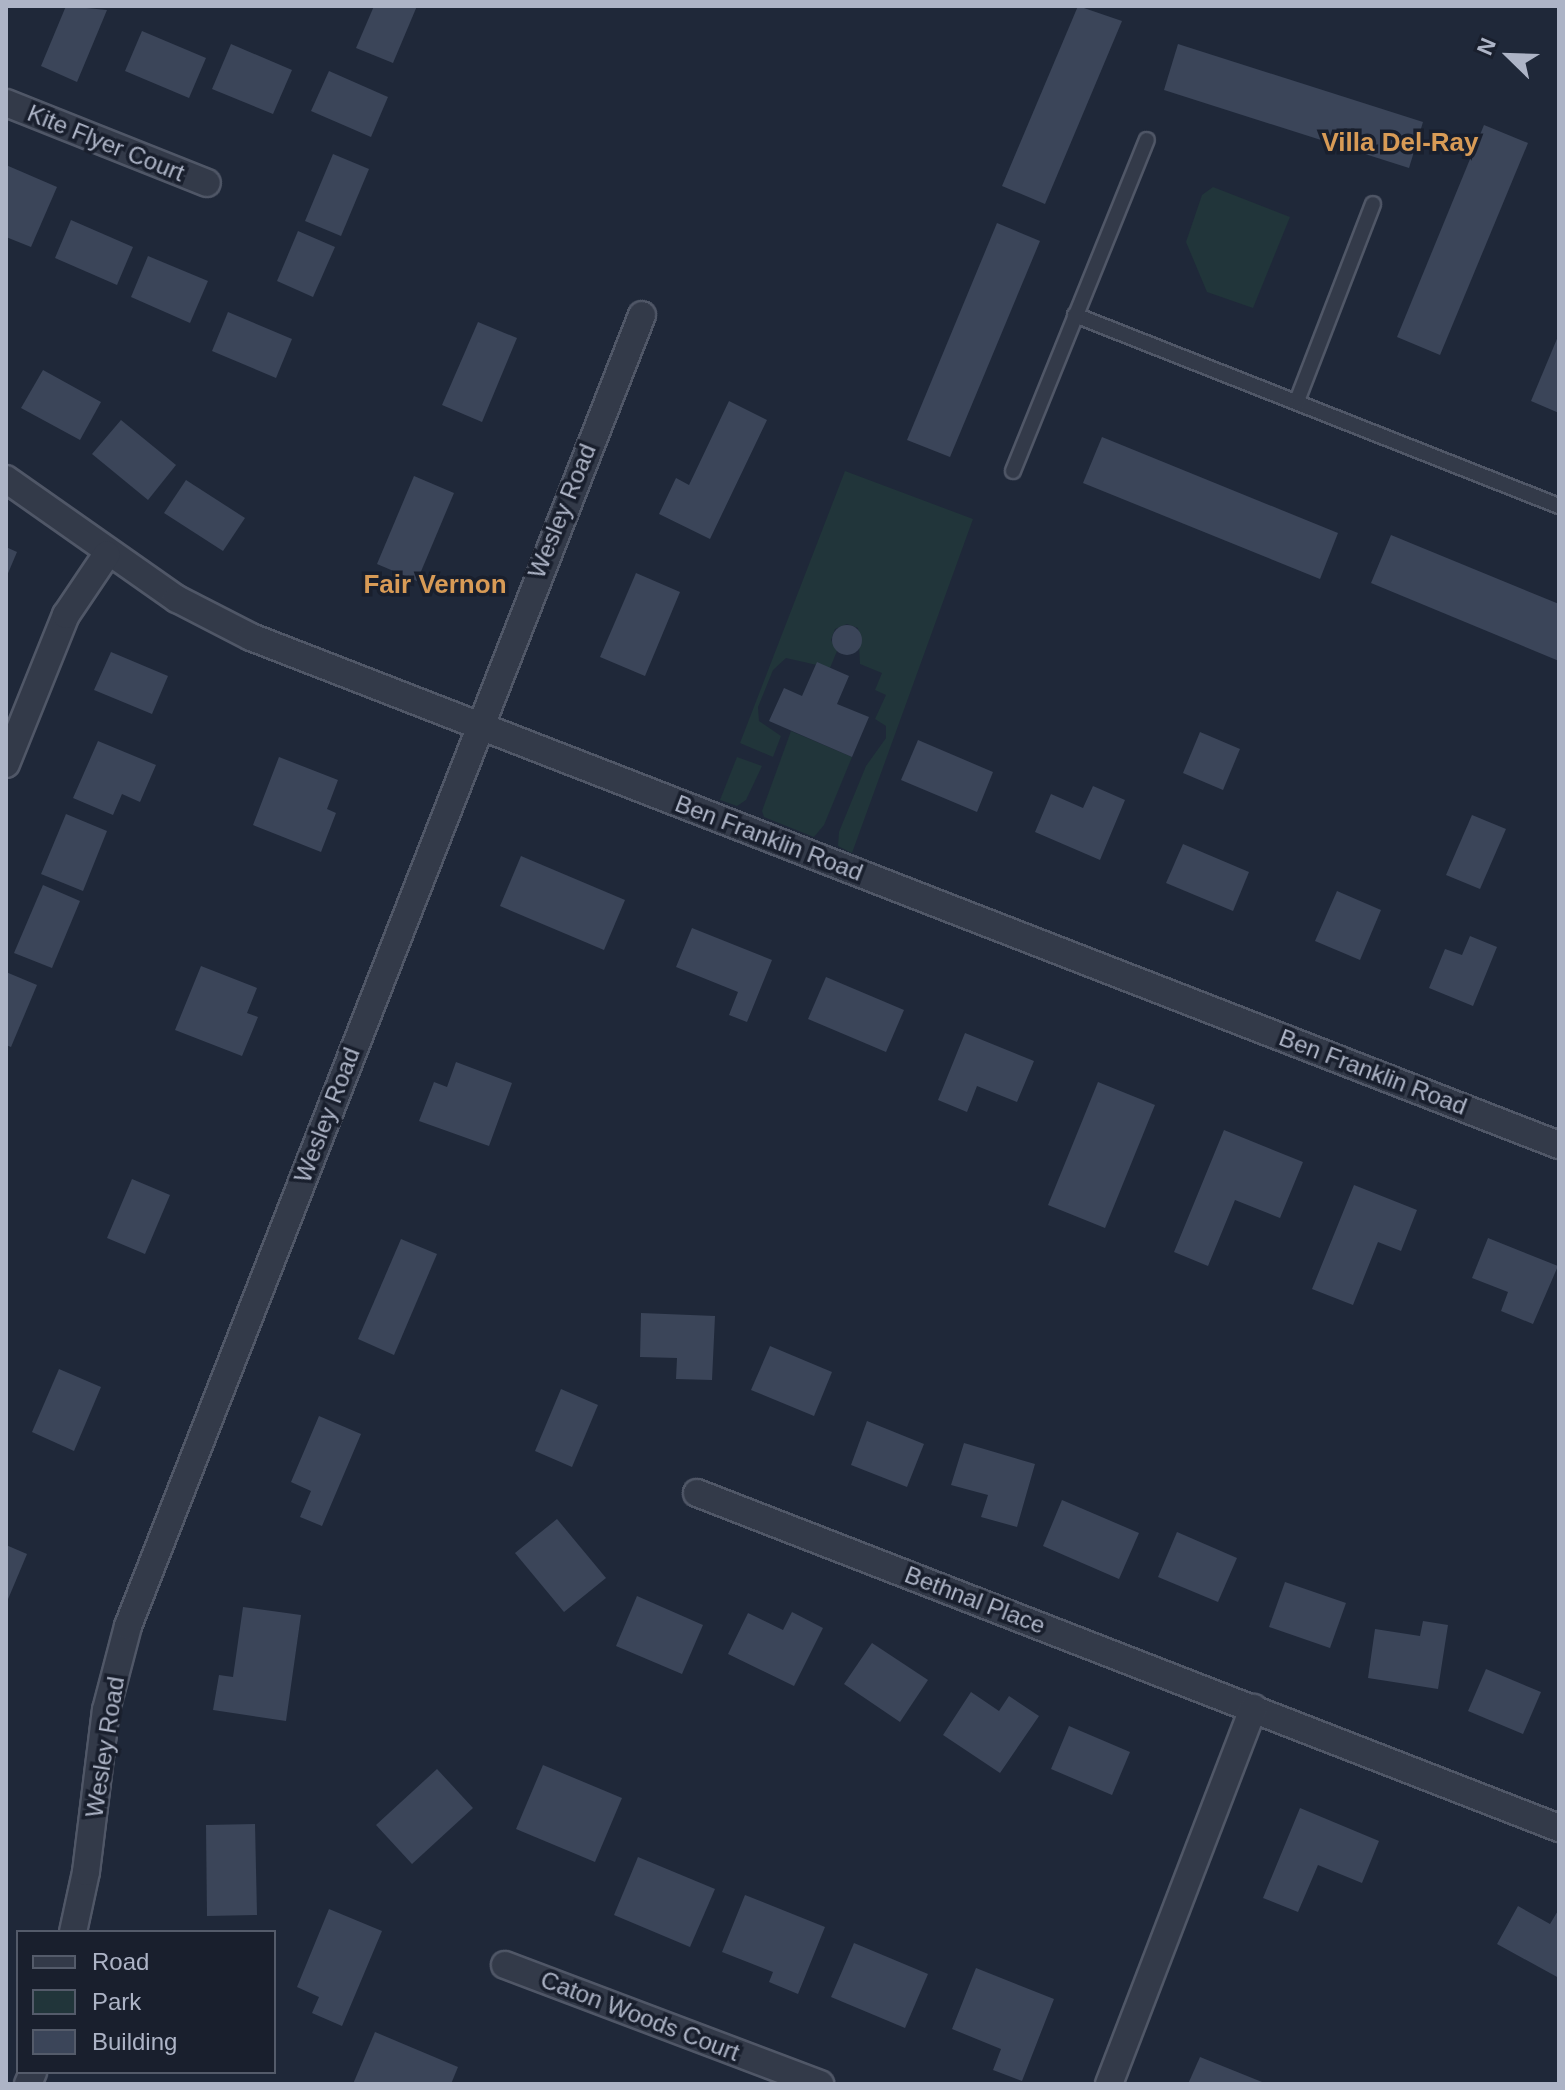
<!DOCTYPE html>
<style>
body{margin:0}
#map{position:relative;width:1565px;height:2090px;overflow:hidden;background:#1f2839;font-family:Helvetica,sans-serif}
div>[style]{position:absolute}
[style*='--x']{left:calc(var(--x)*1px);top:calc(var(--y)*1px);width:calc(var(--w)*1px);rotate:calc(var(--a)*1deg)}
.green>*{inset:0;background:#21353a}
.building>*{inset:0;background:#3b4559}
.round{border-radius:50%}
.roads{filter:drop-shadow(2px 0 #505767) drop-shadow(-2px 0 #505767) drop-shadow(0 2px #505767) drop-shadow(0 -2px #505767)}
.lane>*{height:14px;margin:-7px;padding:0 7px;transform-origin:7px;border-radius:7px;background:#333a49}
.street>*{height:26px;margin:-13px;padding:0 13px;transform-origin:13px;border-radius:13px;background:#333a49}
span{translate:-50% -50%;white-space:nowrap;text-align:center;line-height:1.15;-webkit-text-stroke:7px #191f2d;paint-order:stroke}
.street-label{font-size:24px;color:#adb4c6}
.neighbourhood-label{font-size:26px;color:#d89b56;font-weight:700}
.frame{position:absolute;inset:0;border:8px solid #adb4c6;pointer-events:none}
.legend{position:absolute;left:16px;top:1930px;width:260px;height:144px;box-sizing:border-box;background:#191f2d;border:2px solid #545b6a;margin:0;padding:10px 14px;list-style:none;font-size:24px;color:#adb4c6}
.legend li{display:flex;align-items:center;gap:16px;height:40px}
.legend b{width:40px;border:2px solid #545b6a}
.north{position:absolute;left:1469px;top:16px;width:80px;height:80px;-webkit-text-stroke:6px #191f2d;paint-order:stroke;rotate:293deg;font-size:22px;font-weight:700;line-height:32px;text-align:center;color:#adb4c6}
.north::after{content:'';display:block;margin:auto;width:28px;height:36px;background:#adb4c6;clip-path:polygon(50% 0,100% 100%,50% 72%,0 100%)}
</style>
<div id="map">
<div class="green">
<div style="clip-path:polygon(1213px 187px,1290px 217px,1253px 308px,1207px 292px,1186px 242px,1202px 195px)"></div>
<div style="clip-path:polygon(845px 471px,973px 519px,852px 853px,838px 846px,839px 832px,866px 766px,886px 738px,886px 726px,875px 719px,886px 695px,875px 690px,882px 673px,860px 664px,858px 628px,847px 624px,835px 629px,831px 640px,837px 651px,830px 668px,786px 658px,773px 670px,758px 707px,759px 721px,781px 736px,773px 757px,740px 743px)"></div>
<div style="clip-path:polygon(791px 731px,852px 757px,824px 825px,814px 837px,764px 817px,762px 811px)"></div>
<div style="clip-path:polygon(737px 757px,762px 766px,746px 800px,737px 806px,720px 800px)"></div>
</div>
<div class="building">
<div style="clip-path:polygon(66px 6px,107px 10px,77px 82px,41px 66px)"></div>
<div style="clip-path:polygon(374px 6px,417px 6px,393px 63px,356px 48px)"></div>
<div style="clip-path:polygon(1078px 6px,1122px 21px,1045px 204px,1002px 186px)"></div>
<div style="clip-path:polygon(142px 31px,206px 58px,189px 98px,125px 71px)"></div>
<div style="clip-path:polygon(231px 44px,292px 70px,273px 114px,212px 89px)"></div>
<div style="clip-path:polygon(1178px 44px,1423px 122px,1409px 168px,1164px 90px)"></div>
<div style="clip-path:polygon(329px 71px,388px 97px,371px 137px,311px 111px)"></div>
<div style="clip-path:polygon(1484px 125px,1528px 143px,1440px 355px,1397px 337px)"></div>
<div style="clip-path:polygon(333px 154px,369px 169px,341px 236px,305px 221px)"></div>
<div style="clip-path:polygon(6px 165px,57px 187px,31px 247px,6px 237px)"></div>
<div style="clip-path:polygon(71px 220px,133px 247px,117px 285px,55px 258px)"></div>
<div style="clip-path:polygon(997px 223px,1040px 241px,950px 457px,907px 440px)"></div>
<div style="clip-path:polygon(298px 231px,335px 247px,313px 297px,277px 281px)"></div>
<div style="clip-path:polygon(148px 256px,208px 281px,190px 323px,131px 297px)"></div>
<div style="clip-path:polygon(228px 312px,292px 339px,276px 378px,212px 351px)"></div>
<div style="clip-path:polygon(478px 322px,517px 338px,482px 422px,442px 405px)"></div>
<div style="clip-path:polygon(1559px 334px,1559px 413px,1531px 401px)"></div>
<div style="clip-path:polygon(43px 370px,101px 402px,80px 440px,21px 408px)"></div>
<div style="clip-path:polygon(729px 401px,767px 420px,710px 539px,659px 514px,676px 478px,689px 485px)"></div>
<div style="clip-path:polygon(121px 420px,176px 465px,148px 500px,92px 454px)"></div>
<div style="clip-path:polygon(1102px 437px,1338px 533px,1320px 579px,1083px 483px)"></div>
<div style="clip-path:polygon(414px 476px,454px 493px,417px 581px,377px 564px)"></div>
<div style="clip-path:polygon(186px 480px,245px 518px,223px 551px,164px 513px)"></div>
<div style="clip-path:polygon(1391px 535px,1559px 604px,1559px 661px,1371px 583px)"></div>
<div style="clip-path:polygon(6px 547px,17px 552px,6px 578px)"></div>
<div style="clip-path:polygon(636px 573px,680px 592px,645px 676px,600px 657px)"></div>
<div class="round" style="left:832px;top:625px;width:30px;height:30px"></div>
<div style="clip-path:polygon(111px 652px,168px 676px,152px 714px,94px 690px)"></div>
<div style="clip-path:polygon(817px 662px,849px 676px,837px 704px,869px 717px,852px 757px,769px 721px,784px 688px,802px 696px)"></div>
<div style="clip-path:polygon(1200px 732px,1240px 749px,1223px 790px,1183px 773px)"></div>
<div style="clip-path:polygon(918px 740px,993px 772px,977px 812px,901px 780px)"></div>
<div style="clip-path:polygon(98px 741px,156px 765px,140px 802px,122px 794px,113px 815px,73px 798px)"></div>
<div style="clip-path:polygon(279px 757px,338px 780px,327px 809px,336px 813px,321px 852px,253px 825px)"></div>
<div style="clip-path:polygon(1093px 786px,1125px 800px,1100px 860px,1035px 832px,1051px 794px,1083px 808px)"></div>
<div style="clip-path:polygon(66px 814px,107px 831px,83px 891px,41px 874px)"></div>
<div style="clip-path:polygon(1472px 815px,1506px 829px,1480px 889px,1446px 875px)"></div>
<div style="clip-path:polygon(1183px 844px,1249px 872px,1233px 911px,1166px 883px)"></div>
<div style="clip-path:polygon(521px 856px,625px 900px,604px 950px,500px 906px)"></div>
<div style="clip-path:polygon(43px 885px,80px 901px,52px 968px,14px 953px)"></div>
<div style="clip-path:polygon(1337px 891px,1381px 910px,1360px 960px,1315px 941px)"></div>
<div style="clip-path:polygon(692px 928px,772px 960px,747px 1022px,729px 1015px,738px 992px,676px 967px)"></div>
<div style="clip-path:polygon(1470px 936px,1497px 947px,1473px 1006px,1429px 988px,1445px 949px,1462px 955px)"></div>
<div style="clip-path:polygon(201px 966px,257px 988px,247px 1013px,258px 1017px,242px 1056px,175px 1030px)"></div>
<div style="clip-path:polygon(6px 972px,37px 985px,11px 1047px,6px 1045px)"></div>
<div style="clip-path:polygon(826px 977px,904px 1010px,886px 1052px,808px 1019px)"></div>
<div style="clip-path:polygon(965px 1033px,1034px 1061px,1017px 1102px,977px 1086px,967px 1112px,938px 1100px)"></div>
<div style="clip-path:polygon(456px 1062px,512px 1083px,489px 1146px,419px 1121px,434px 1082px,447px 1087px)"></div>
<div style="clip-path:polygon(1098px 1082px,1155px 1105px,1105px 1228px,1048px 1205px)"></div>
<div style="clip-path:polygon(1224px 1130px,1303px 1162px,1280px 1218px,1235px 1200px,1208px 1266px,1174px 1252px)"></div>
<div style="clip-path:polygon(132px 1179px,170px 1195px,145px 1254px,107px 1238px)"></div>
<div style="clip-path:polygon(1354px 1185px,1417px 1210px,1401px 1251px,1378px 1242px,1353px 1305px,1312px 1289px)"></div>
<div style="clip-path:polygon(1488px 1238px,1558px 1266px,1533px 1324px,1501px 1311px,1508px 1292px,1472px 1278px)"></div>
<div style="clip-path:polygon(401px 1239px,437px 1254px,394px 1355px,358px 1339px)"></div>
<div style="clip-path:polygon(641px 1313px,715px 1316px,712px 1380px,676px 1379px,677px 1358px,640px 1357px)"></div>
<div style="clip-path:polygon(770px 1346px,832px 1372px,814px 1416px,751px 1390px)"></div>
<div style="clip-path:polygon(59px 1369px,101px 1387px,74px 1451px,32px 1432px)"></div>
<div style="clip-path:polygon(561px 1389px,598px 1405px,572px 1467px,535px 1451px)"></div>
<div style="clip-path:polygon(319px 1416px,361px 1434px,322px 1526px,300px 1517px,311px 1491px,291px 1482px)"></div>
<div style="clip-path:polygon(867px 1421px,924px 1444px,907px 1487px,851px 1465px)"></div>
<div style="clip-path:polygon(964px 1443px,1035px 1464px,1017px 1527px,981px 1517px,988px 1495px,951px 1485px)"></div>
<div style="clip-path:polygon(1062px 1500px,1139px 1533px,1119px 1579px,1043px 1546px)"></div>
<div style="clip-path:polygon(557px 1519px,606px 1578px,564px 1612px,515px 1553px)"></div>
<div style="clip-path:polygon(1177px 1532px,1237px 1558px,1218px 1602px,1158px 1577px)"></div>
<div style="clip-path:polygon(6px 1545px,27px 1554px,6px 1604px)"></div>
<div style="clip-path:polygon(1285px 1582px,1346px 1603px,1330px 1648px,1269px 1627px)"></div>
<div style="clip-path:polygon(637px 1596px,703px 1625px,682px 1674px,616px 1646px)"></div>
<div style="clip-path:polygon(243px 1607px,301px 1615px,286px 1721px,213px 1710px,219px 1675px,233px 1677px)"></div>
<div style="clip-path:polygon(792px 1612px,823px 1628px,794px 1686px,728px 1654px,748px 1613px,783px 1630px)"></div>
<div style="clip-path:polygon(1423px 1621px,1448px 1625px,1438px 1689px,1368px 1678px,1375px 1629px,1420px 1636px)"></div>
<div style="clip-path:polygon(872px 1643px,928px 1680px,900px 1722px,844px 1684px)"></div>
<div style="clip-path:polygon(1486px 1669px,1541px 1692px,1523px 1734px,1468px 1711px)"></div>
<div style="clip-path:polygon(971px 1692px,999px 1711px,1009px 1696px,1039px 1716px,1000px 1773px,943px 1735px)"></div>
<div style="clip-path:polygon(1069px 1726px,1130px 1752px,1112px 1795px,1051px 1769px)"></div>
<div style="clip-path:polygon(543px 1765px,622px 1798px,595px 1862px,516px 1829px)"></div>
<div style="clip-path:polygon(437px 1769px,473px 1808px,412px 1864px,376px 1825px)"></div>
<div style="clip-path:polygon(1300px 1808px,1379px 1841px,1362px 1883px,1318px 1865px,1298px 1912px,1263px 1898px)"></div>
<div style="clip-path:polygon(255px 1824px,257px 1915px,207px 1916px,206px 1825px)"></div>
<div style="clip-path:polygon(638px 1857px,715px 1889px,690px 1947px,614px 1915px)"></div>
<div style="clip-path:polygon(745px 1895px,825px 1927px,798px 1994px,769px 1982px,773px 1972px,722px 1952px)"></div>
<div style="clip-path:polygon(1518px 1906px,1550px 1924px,1559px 1909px,1559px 1978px,1497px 1944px)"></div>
<div style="clip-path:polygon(329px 1909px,382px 1931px,342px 2026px,312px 2013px,319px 1997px,297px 1987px)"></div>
<div style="clip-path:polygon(854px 1943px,928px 1974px,905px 2028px,831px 1997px)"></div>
<div style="clip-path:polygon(976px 1968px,1054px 1999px,1022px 2081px,993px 2070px,1001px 2049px,952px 2029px)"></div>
<div style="clip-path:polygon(375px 2032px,458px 2067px,451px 2084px,353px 2084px)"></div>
<div style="clip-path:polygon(1200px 2057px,1267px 2084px,1188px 2084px)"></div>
</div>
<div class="roads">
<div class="lane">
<div style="--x:1075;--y:315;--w:520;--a:21.54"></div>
<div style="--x:1297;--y:401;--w:211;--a:-68.9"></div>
<div style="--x:1013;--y:471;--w:357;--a:-68"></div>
</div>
<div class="street">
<div style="--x:6;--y:103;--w:216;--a:21.7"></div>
<div style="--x:6;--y:479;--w:209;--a:35.1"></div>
<div style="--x:177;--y:599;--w:83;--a:27.2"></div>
<div style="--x:251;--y:637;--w:1403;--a:21.23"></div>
<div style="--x:6;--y:764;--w:161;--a:-68.1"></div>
<div style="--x:66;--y:615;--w:73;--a:-56.1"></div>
<div style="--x:697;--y:1493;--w:925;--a:21.24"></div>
<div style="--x:73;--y:1932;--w:61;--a:-77.8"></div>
<div style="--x:86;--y:1872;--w:163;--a:-83"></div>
<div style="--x:106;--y:1710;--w:87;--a:-75.3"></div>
<div style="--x:128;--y:1626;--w:1408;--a:-68.59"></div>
<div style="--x:505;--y:1965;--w:337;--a:20.7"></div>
<div style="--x:28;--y:2084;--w:13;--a:-67"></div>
<div style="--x:1109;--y:2084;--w:403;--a:-69"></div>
</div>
</div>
<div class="street-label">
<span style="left:106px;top:143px;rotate:22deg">Kite Flyer Court</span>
<span style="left:562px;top:511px;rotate:-68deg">Wesley Road</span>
<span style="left:769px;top:838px;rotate:21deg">Ben Franklin Road</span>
<span style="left:1373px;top:1072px;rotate:21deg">Ben Franklin Road</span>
<span style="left:327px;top:1115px;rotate:-69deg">Wesley Road</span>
<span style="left:975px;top:1600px;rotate:21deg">Bethnal Place</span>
<span style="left:105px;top:1747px;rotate:-81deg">Wesley Road</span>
<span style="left:640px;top:2016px;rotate:21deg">Caton Woods Court</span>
</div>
<div class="neighbourhood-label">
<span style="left:1400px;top:143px">Villa Del-Ray</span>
<span style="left:435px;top:585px">Fair Vernon</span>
</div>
<div class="frame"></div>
<ul class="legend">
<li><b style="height:10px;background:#333a49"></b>Road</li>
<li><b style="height:22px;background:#21353a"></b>Park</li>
<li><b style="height:22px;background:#3b4559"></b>Building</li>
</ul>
<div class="north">N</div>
</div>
